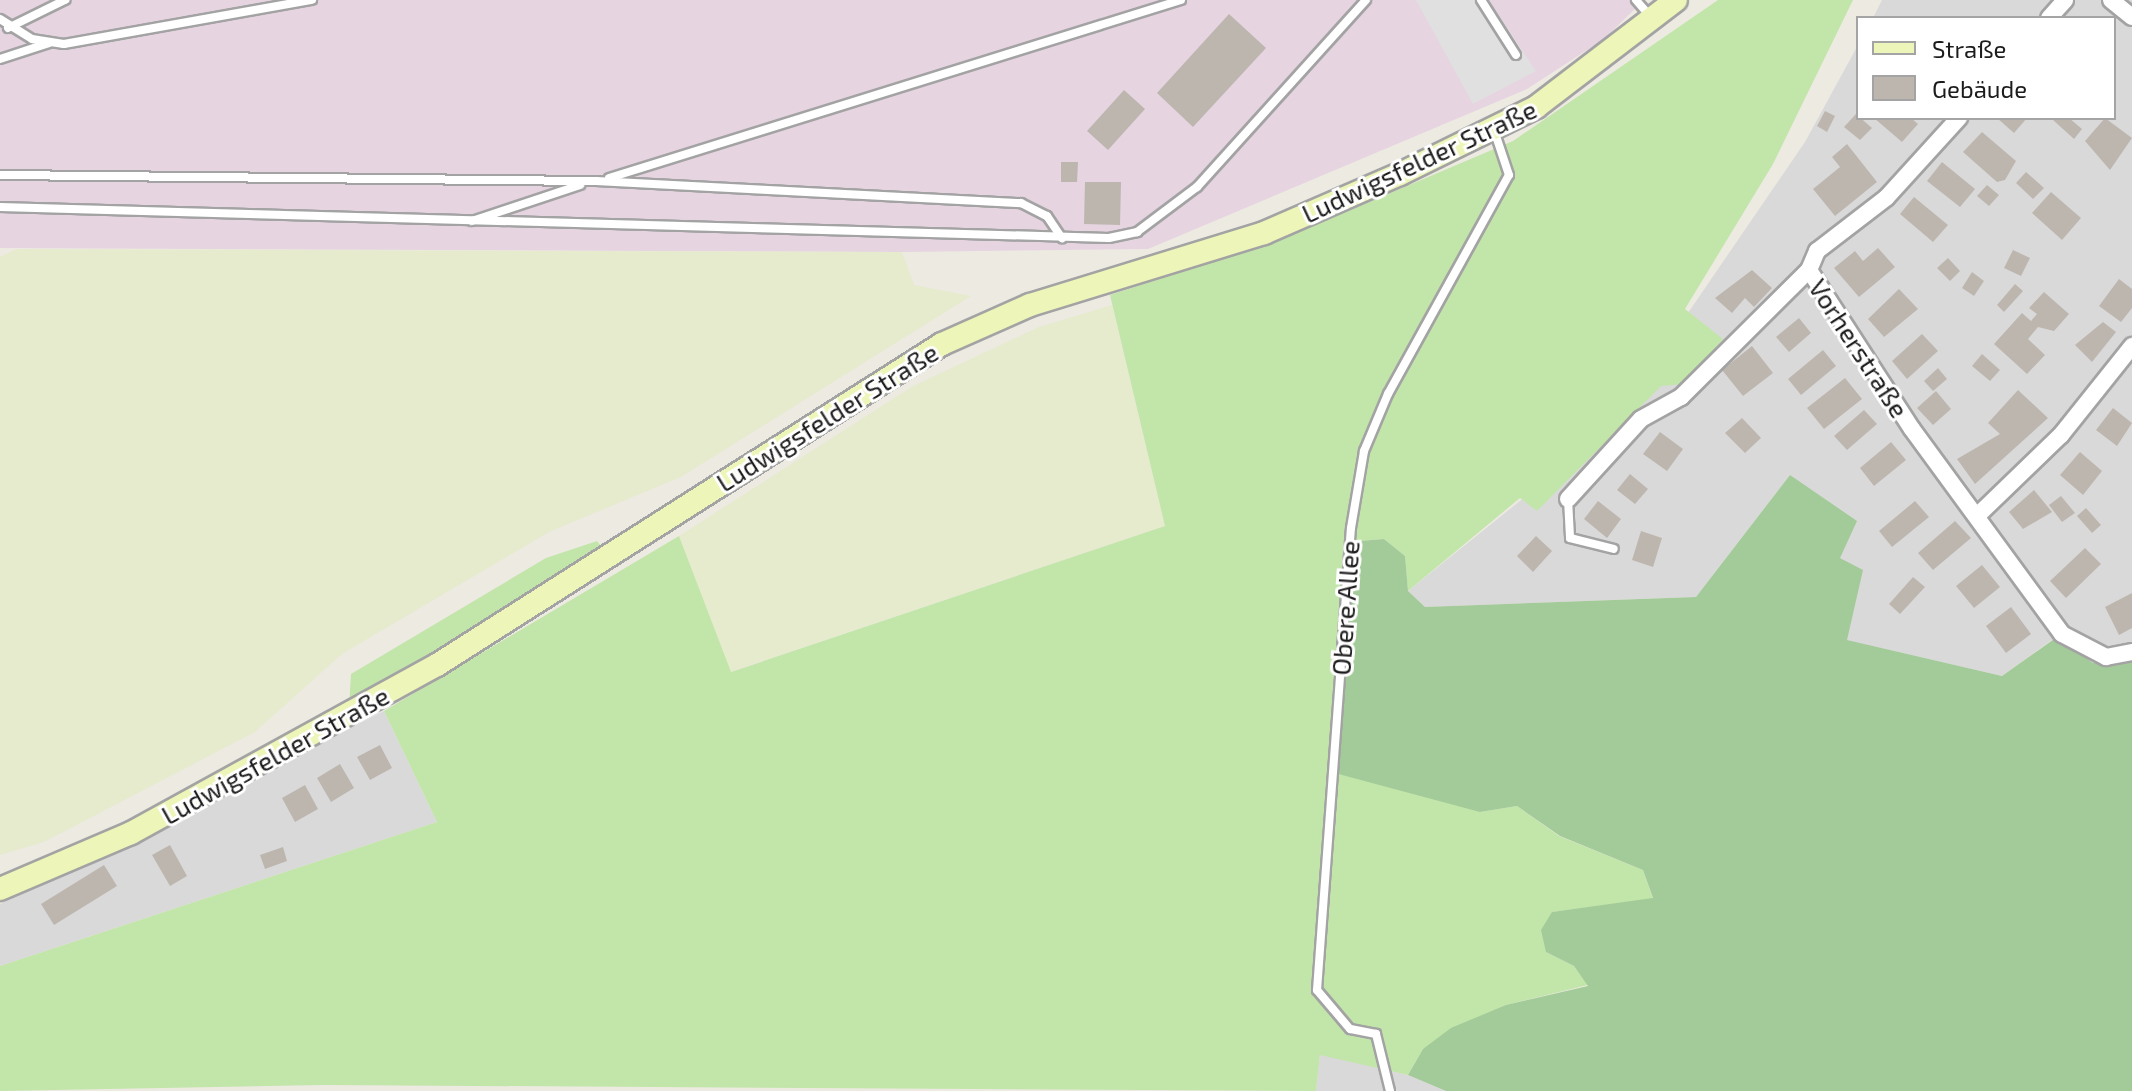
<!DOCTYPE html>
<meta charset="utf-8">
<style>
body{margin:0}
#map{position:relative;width:2132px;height:1091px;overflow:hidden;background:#edeae2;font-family:"Exo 2",sans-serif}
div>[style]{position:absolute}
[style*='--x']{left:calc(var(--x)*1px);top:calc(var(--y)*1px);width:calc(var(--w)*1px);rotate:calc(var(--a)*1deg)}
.residential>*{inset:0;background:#dad9d9}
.industrial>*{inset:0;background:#e6d4e1}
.farmland>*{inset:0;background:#e6ebce}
.grass>*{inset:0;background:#c2e5aa}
.forest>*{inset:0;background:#a3ca99}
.parking>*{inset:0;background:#e0e0e0}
.building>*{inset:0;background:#bdb6af}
.roads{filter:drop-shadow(2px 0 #a3a3a3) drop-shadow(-2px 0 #a3a3a3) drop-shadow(0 2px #a3a3a3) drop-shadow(0 -2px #a3a3a3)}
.lane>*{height:8px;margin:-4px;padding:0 4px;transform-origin:4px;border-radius:4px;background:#fff}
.street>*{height:16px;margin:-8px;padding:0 8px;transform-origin:8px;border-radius:8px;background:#fff}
.secondary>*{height:22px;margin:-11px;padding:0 11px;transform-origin:11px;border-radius:11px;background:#edf5b8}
span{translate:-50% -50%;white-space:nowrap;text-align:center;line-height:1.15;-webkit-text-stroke:6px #fff;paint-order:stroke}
.street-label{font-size:26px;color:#1c1c1c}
.legend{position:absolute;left:1856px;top:16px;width:260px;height:104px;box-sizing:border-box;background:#fff;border:2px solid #a4a4a4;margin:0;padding:10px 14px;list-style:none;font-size:24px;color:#1c1c1c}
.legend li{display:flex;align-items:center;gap:16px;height:40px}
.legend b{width:40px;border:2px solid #a4a4a4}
</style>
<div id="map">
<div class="residential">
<div style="clip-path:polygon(1882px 0,2132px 0,2132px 662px,2093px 663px,2056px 637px,2002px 676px,1846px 640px,1862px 570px,1840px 558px,1790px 475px,1696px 597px,1425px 607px,1408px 591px,1526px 496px,1690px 310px,1805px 142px,1858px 45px,1858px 118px,2114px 118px,2114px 18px,1873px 18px)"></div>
<div style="clip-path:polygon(384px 711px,437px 822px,0 966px,0 904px)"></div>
<div style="clip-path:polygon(1320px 1054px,1408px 1075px,1446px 1091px,1316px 1091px)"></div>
</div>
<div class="industrial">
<div style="clip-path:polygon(0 0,1644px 0,1604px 39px,1527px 89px,1148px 249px,902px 252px,0 248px)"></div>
</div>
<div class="farmland">
<div style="clip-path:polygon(16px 249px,902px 252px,914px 285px,971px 296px,681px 477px,549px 532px,342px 654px,255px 732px,44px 842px,0 855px,0 257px)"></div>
<div style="clip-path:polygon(1112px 305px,1165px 526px,730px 672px,679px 536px,913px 386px,1039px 327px)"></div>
</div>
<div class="grass">
<div style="clip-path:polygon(1718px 0,1853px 0,1773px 164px,1685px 309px,1723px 339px,1684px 384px,1661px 386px,1537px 511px,1520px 498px,1408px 591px,1405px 556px,1384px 539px,1347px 542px,1480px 812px,1517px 806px,1559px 836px,1643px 870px,1653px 899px,1552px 912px,1546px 952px,1574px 966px,1588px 985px,1506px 1005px,1423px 1049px,1408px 1075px,1320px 1055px,1316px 1091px,324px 1085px,0 1091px,0 966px,437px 822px,384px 711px,679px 536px,731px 672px,1165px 526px,1110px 295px,1282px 239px,1513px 141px)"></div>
<div style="clip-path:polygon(597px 541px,603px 549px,349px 707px,351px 674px,546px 558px)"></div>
</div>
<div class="forest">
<div style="clip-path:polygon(1790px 475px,1857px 521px,1840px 558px,1863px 570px,1847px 640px,2002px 676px,2057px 637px,2093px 663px,2132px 662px,2132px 1091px,1446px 1091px,1408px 1075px,1423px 1049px,1451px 1028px,1506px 1005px,1588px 986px,1574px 966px,1546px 952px,1541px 930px,1552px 912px,1653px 898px,1643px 870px,1560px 836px,1517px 806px,1480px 812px,1331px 772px,1347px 542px,1384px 539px,1405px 556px,1408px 591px,1425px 607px,1696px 597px)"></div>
</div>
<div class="parking">
<div style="clip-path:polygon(1416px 0,1489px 0,1536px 71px,1473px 104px)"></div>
</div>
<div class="building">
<div style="clip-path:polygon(1229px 14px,1266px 48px,1193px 127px,1157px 93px)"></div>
<div style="clip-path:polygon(1124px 90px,1145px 109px,1108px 150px,1087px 131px)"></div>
<div style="clip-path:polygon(1825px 111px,1835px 116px,1827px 132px,1817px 126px)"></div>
<div style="clip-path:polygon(1856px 114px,1872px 128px,1860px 140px,1844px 127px)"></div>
<div style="clip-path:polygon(1874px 118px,1911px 118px,1918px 124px,1902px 142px)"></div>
<div style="clip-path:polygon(1997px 118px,2027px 118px,2014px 133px)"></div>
<div style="clip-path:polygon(2069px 118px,2082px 129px,2074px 139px,2053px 120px)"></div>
<div style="clip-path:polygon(2105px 118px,2132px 138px,2110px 170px,2085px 141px)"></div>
<div style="clip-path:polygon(1982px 132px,2016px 161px,2005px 180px,1997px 182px,1963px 152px)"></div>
<div style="clip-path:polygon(1847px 144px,1877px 182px,1835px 216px,1813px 189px,1840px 167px,1832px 157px)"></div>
<div style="clip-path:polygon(1061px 162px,1078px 162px,1077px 182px,1061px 182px)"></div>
<div style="clip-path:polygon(1942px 162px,1975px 189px,1960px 207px,1927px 181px)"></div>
<div style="clip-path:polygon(2026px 172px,2044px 188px,2033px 199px,2016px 183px)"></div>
<div style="clip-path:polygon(1085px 182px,1121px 182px,1120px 225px,1084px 224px)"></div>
<div style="clip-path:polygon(1987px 185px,1999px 195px,1989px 206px,1977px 196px)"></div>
<div style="clip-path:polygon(2051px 192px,2081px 218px,2062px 240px,2032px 213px)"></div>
<div style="clip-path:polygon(1914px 197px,1948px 225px,1933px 242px,1900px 214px)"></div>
<div style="clip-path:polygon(1878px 248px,1895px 267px,1859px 297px,1834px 268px,1855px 251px,1863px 261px)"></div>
<div style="clip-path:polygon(2013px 250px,2030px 258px,2021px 276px,2004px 268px)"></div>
<div style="clip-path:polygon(1948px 258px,1960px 271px,1950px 281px,1937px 268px)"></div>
<div style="clip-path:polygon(1752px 270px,1772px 288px,1754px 307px,1745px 298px,1732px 313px,1715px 298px)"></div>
<div style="clip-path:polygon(1972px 272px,1984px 281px,1974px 296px,1962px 288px)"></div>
<div style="clip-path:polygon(2119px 279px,2132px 289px,2132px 308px,2121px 322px,2099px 306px)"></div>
<div style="clip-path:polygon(2015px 284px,2023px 291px,2004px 312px,1997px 305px)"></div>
<div style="clip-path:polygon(1899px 289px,1918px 309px,1884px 337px,1868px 319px)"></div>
<div style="clip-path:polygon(2044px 292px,2069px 314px,2054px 331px,2038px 327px,2028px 339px,2045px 355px,2027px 374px,1994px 344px,2022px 313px,2031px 321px,2037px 314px,2029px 308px)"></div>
<div style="clip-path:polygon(1799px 318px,1811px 333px,1789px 352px,1776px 337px)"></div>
<div style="clip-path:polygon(2103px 322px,2116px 332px,2092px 362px,2075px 345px)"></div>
<div style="clip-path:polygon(1922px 334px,1938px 351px,1907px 379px,1892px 361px)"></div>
<div style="clip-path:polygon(1752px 346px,1773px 373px,1743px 396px,1722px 370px)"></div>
<div style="clip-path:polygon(1823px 350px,1836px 366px,1801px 395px,1788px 379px)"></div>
<div style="clip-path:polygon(1982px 354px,2000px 370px,1990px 381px,1972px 366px)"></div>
<div style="clip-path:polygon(1938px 368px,1947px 379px,1933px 391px,1924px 381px)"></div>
<div style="clip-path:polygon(1845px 378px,1862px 399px,1824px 429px,1807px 408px)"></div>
<div style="clip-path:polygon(2018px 390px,2048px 418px,1975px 484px,1957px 459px,2000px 434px,1988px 423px)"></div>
<div style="clip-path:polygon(1936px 391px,1951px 409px,1933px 425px,1917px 408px)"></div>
<div style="clip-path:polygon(2113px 408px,2132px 423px,2117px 446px,2096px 430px)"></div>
<div style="clip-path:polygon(1864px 410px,1877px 424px,1847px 450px,1834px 436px)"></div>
<div style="clip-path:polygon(1742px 418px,1761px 438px,1745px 453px,1725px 433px)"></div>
<div style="clip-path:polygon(1660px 432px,1683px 449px,1667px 471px,1643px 454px)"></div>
<div style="clip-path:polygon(1891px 442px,1906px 460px,1874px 486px,1860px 468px)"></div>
<div style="clip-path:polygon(2080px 452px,2102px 471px,2083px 495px,2060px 475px)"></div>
<div style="clip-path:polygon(1630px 474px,1648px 489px,1635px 504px,1617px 490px)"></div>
<div style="clip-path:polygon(2034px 490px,2052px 512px,2023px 529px,2009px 512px)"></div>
<div style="clip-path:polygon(2061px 496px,2075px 513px,2062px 522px,2049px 505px)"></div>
<div style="clip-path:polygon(1598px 501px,1621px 519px,1607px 538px,1584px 519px)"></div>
<div style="clip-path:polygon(1915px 501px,1929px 517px,1892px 547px,1879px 531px)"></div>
<div style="clip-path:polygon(2086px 508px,2101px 525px,2092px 533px,2077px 516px)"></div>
<div style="clip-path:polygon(1955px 521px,1971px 538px,1933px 570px,1918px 553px)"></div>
<div style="clip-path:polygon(1641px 531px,1662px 538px,1653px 567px,1632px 560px)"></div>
<div style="clip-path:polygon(1536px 536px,1552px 551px,1533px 572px,1517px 556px)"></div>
<div style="clip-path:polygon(2085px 548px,2101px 564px,2066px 598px,2050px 581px)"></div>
<div style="clip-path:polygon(1982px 565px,2000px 587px,1974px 608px,1956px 586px)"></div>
<div style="clip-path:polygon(1913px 577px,1925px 587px,1900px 614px,1889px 604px)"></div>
<div style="clip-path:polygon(2132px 593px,2132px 628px,2119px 635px,2105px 607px)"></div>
<div style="clip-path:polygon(2011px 607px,2031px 634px,2006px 653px,1986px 626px)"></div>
<div style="clip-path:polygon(380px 745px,392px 768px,370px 780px,357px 757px)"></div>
<div style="clip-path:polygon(340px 764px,354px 788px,331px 802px,317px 778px)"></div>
<div style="clip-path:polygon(305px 785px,318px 809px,295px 822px,282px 798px)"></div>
<div style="clip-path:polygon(170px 845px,187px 876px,170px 886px,152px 855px)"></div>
<div style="clip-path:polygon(283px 847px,287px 861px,265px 869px,260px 855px)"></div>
<div style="clip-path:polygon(104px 865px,117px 886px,54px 925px,41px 904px)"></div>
</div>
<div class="roads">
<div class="lane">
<div style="--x:1481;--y:0;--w:65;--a:57.5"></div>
<div style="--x:1636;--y:0;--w:21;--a:49"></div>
<div style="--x:0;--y:19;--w:38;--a:32"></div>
<div style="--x:32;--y:39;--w:32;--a:9"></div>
<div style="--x:64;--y:44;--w:252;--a:-10.1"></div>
<div style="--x:8;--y:28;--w:64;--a:-26.2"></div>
<div style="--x:0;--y:59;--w:52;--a:-18.1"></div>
<div style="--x:0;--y:175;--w:596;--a:0.58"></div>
<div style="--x:596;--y:181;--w:426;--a:3"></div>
<div style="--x:1021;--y:203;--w:29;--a:27"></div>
<div style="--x:1047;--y:216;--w:27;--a:56"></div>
<div style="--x:609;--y:178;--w:599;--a:-17.29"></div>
<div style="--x:0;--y:207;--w:1109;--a:1.6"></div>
<div style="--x:1109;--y:238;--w:29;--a:-12"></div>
<div style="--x:1137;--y:232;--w:75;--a:-36.9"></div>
<div style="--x:1197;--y:187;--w:252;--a:-47.9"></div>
<div style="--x:472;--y:221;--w:114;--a:-18.4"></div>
<div style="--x:1568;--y:499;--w:39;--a:87"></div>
<div style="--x:1570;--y:538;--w:45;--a:14"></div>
<div style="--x:1390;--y:1091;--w:59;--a:-103.8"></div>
<div style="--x:1376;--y:1034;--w:26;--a:-169"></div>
<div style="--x:1350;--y:1029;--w:51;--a:-130.2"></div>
<div style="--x:1317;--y:990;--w:463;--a:-85.8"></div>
<div style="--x:1351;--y:528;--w:78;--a:-80.4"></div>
<div style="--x:1364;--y:451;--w:62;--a:-67.2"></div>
<div style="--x:1388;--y:394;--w:250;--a:-61.1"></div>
<div style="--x:1509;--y:175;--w:47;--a:-108.4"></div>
</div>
<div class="street">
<div style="--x:2111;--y:0;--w:27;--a:39"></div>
<div style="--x:2049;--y:18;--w:24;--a:-48"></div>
<div style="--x:1809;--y:270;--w:21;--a:-67"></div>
<div style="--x:1817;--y:251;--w:88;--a:-37.6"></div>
<div style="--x:1887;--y:197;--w:107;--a:-47.7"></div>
<div style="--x:1568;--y:499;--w:108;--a:-47.6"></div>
<div style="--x:1641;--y:419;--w:46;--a:-28.8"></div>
<div style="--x:1681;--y:397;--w:180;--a:-44.8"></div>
<div style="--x:1809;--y:270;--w:189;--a:57.1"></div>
<div style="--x:1912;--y:429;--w:254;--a:53.8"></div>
<div style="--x:2062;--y:634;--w:50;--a:27.6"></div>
<div style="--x:2106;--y:657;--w:26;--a:-11"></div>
<div style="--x:1977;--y:516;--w:117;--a:-44"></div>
<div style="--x:2061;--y:435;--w:114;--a:-51.4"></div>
</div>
<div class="secondary">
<div style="--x:0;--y:889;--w:142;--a:-23.1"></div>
<div style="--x:131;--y:833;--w:349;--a:-28.8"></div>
<div style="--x:437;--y:665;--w:598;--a:-32.44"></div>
<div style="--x:942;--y:344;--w:96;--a:-23.9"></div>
<div style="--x:1030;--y:305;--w:245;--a:-17.1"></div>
<div style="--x:1264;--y:233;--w:148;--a:-23.5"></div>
<div style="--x:1400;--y:174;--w:152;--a:-26.2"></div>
<div style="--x:1536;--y:107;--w:176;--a:-37.4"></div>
</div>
</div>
<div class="street-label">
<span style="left:1419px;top:161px;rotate:-25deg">Ludwigsfelder Straße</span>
<span style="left:1859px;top:348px;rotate:57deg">Vorherstraße</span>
<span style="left:827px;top:417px;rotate:-32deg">Ludwigsfelder Straße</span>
<span style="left:1345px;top:608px;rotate:-86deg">Obere Allee</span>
<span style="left:275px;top:755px;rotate:-29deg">Ludwigsfelder Straße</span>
</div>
<ul class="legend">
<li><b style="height:10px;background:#edf5b8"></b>Straße</li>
<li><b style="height:22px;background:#bdb6af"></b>Gebäude</li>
</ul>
</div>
